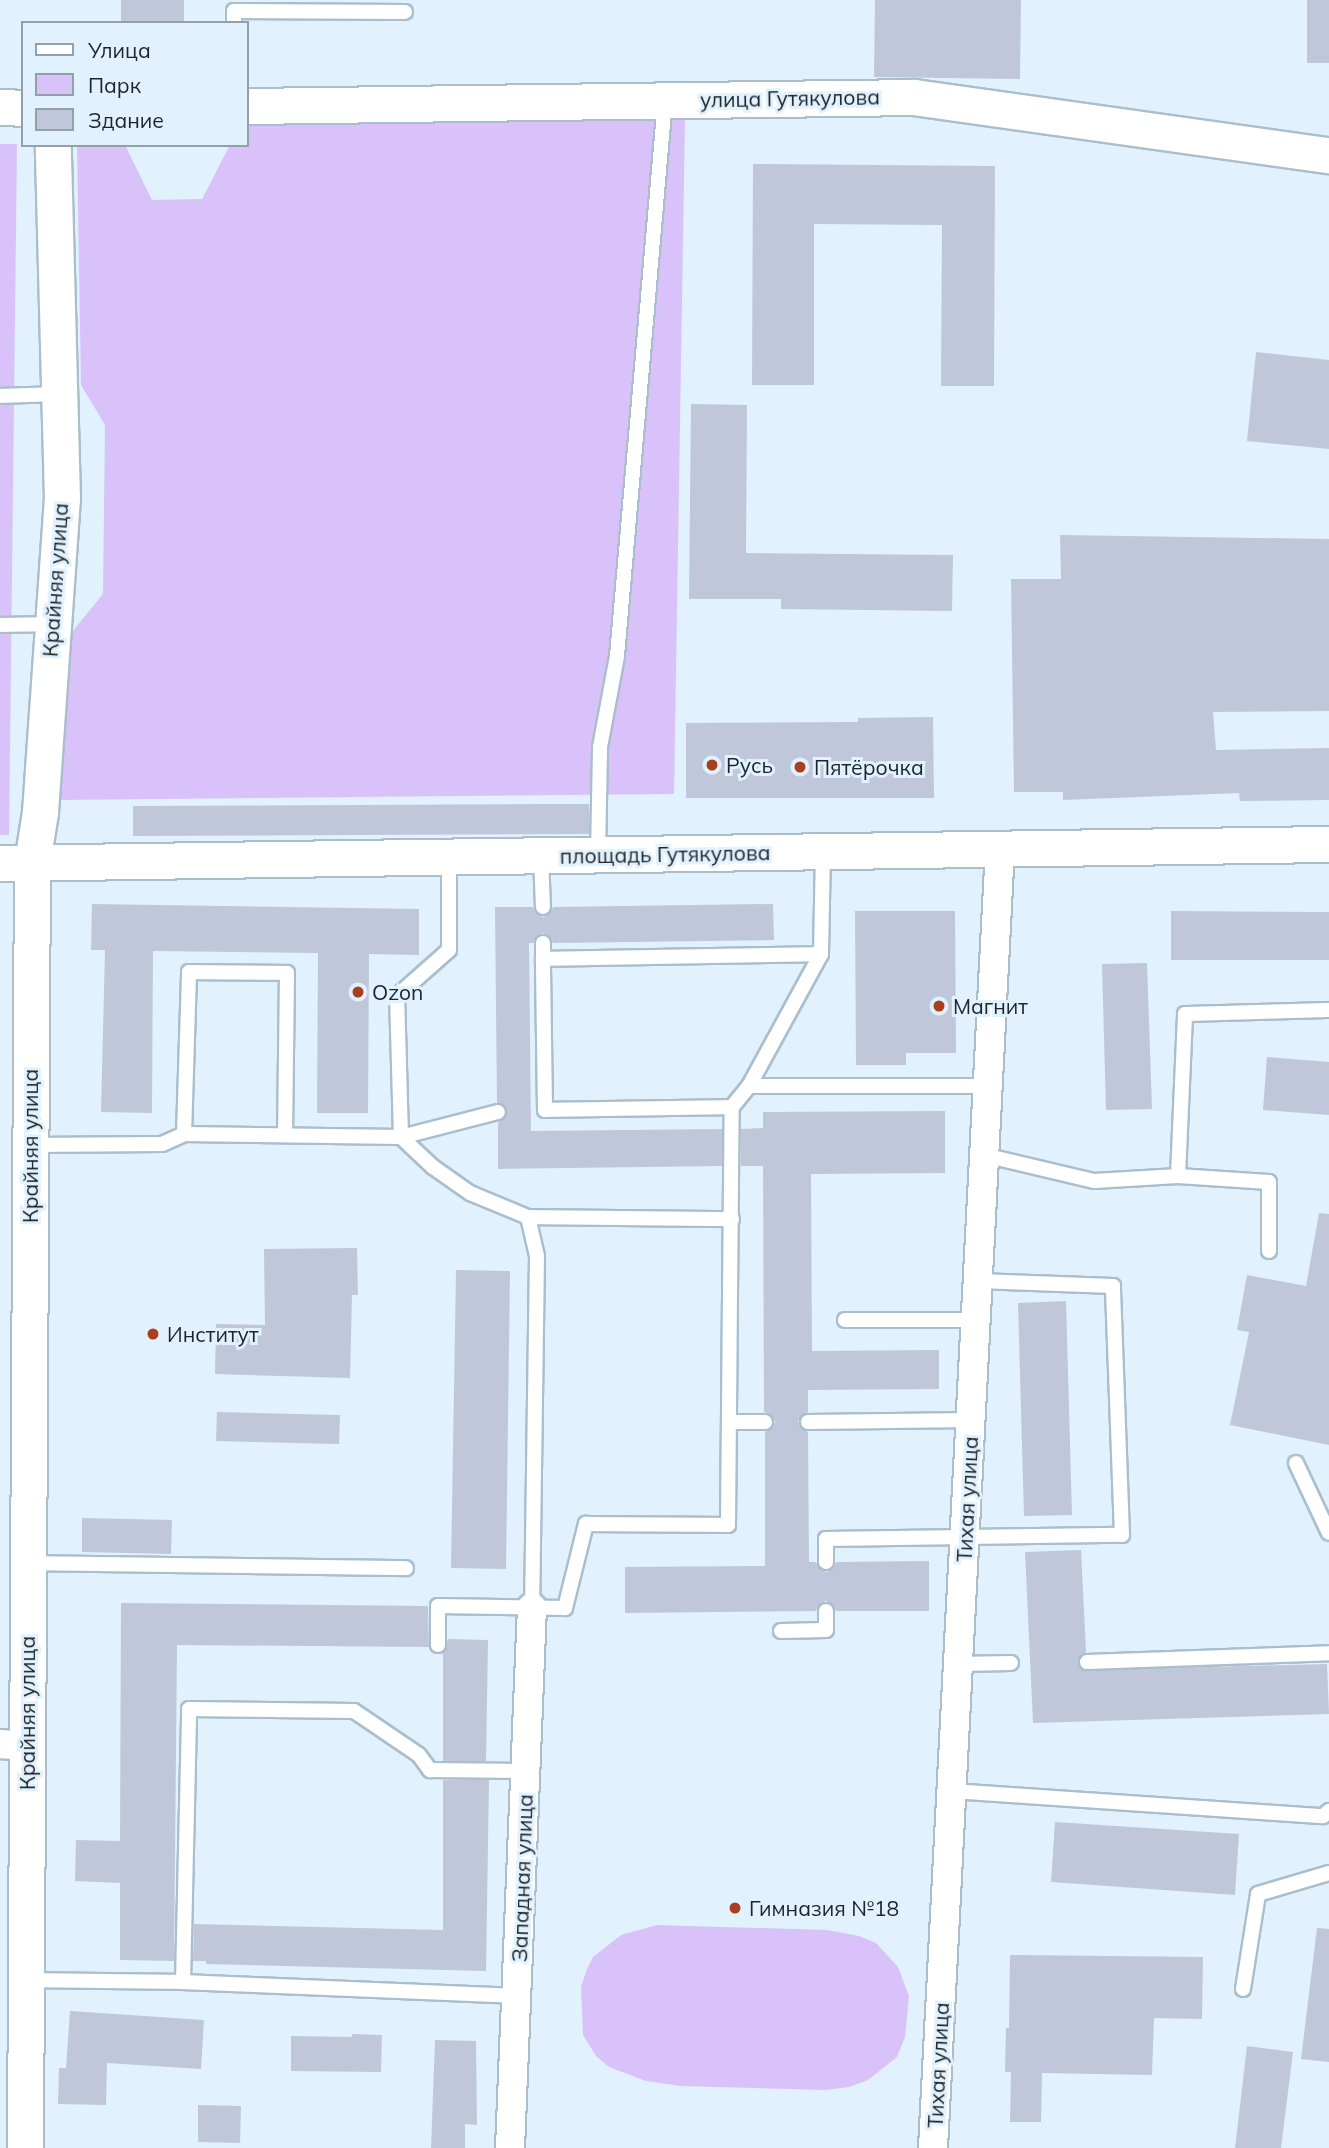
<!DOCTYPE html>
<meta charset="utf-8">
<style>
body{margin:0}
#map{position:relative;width:1329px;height:2148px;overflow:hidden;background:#e1f1fd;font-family:Mulish,sans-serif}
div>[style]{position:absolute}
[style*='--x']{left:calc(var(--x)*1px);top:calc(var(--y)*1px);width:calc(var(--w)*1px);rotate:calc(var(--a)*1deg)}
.green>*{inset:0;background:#d8c2f9}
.building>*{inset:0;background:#c0c7db}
.roads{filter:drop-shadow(2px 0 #aabecc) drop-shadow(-2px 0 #aabecc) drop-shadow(0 2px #aabecc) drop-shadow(0 -2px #aabecc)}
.service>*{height:14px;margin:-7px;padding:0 7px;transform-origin:7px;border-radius:7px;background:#fff}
.minor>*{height:28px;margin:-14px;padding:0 14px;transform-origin:14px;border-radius:14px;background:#fff}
.tertiary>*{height:35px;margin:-17.5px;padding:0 17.5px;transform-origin:17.5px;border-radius:17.5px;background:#fff}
.dots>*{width:19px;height:19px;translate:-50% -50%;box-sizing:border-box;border:4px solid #e1f1fd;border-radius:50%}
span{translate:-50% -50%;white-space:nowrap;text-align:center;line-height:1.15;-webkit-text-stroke:6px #e1f1fd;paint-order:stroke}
.street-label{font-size:21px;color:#1d252a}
.poi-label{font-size:21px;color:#1d252a}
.left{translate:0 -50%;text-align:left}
.legend{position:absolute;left:21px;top:21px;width:228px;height:126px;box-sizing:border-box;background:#e1f1fd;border:2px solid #939fa9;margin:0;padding:9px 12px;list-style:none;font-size:21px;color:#1d252a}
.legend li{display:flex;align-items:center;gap:14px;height:35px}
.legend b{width:35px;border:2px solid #939fa9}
</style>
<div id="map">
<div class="green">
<div style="clip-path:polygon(685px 115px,674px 794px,58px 800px,67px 638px,103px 594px,105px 425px,81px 385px,77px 145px,125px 145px,152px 200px,202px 199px,230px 145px,247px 145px,247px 123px)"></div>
<div style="clip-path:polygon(0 144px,17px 144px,9px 835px,0 835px)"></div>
<div style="clip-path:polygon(657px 1925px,827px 1930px,859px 1936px,876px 1943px,898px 1967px,909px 1996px,905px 2037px,897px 2057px,868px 2080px,849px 2087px,826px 2090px,681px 2086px,646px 2081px,609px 2067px,596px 2056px,583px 2035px,581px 1987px,587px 1969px,593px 1957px,621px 1935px)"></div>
</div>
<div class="building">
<div style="clip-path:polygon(121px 0,184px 0,184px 23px,121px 23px)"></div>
<div style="clip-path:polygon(875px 0,1021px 0,1020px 79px,874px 77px)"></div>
<div style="clip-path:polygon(1307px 0,1329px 0,1329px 63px,1307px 63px)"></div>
<div style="clip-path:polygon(753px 164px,995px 166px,994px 386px,941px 386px,942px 225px,814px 224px,814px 385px,752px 385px)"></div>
<div style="clip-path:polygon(1256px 352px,1329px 360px,1329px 449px,1247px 441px)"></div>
<div style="clip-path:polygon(691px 404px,747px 405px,746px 553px,953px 555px,952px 611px,781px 609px,781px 599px,689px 599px)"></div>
<div style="clip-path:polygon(1060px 535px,1329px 539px,1329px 711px,1213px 712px,1216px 750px,1329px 748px,1329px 800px,1240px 801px,1239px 793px,1063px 800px,1063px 792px,1014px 792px,1011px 579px,1061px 579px)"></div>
<div style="clip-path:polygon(933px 717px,934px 798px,686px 798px,686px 723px,858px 722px,858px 718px)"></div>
<div style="clip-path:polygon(541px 804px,589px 804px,589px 834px,133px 836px,133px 806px)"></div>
<div style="clip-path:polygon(92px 904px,419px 909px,419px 955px,369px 954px,368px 1113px,317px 1113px,318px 953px,153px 951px,152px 1113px,101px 1112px,105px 950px,91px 950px)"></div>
<div style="clip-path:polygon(773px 904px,774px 940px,553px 943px,548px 935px,542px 933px,533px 943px,529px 943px,531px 1131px,722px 1129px,722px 1166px,498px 1169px,498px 1122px,505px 1118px,507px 1110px,497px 1103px,495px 907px,533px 907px,535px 913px,543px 917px,549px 915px,553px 907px)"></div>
<div style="clip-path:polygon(855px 911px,955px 911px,956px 1053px,906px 1053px,906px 1065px,856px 1065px)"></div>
<div style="clip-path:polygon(1171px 911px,1329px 912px,1329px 960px,1171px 960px)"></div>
<div style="clip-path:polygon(1147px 963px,1152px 1109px,1106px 1110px,1102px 964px)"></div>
<div style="clip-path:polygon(1267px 1057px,1329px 1062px,1329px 1115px,1263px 1110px)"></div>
<div style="clip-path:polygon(945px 1111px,945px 1173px,811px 1174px,812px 1351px,939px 1350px,939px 1389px,808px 1390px,808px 1412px,798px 1421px,800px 1427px,808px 1432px,809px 1562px,816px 1562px,821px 1570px,827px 1572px,834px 1567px,836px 1562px,929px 1561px,929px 1611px,836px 1611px,831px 1603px,825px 1601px,818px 1606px,816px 1611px,625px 1613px,625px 1567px,765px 1566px,765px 1432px,773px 1427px,775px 1421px,770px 1414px,764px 1412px,763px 1166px,741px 1166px,741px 1129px,763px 1128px,763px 1112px)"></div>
<div style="clip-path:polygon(1319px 1213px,1329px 1214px,1329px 1445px,1230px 1425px,1249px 1332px,1237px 1330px,1247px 1275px,1306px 1286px)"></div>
<div style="clip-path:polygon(357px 1248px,358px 1295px,352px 1295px,350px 1378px,215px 1374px,216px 1324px,265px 1325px,264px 1249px)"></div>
<div style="clip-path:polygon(456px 1270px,510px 1271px,506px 1569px,451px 1568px)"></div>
<div style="clip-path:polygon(1066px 1301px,1072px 1515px,1024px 1516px,1018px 1303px)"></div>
<div style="clip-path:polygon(217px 1412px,340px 1415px,339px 1444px,216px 1441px)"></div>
<div style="clip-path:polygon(82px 1518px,172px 1520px,171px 1554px,82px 1552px)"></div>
<div style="clip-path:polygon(1081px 1550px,1086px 1652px,1077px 1662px,1082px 1670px,1327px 1664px,1329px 1714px,1033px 1723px,1025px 1552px)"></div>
<div style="clip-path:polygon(121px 1603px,428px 1606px,429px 1647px,177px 1645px,174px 1961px,120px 1960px,120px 1883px,75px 1881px,76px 1840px,120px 1841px)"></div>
<div style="clip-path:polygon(448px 1639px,488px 1640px,486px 1761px,443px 1761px,443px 1653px)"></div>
<div style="clip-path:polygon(443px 1780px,489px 1780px,486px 1971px,206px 1964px,206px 1961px,193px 1961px,194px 1924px,443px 1930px)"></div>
<div style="clip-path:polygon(1055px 1822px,1239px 1834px,1235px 1895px,1051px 1882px)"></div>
<div style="clip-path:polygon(1317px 1928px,1329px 1929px,1329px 2062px,1301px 2059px)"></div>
<div style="clip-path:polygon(1010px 1955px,1203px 1957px,1202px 2019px,1154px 2018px,1152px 2075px,1042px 2073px,1041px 2122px,1010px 2122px,1011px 2072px,1005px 2072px,1006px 2028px,1009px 2028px)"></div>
<div style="clip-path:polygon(70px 2011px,204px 2020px,201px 2069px,107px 2063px,106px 2105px,58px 2104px,59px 2068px,66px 2068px)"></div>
<div style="clip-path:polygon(352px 2034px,382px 2035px,381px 2072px,291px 2071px,291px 2036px,352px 2037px)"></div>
<div style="clip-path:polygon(435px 2040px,476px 2041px,477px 2125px,465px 2124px,465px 2148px,431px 2148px)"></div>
<div style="clip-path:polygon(1247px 2046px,1293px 2052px,1281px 2148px,1235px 2148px)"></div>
<div style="clip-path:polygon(198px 2105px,241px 2106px,240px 2143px,198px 2142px)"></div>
</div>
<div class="roads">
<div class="service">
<div style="--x:234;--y:23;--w:12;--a:-90"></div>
<div style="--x:234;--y:11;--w:171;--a:0.3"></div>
<div style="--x:0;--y:396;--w:59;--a:-1.9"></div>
<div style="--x:0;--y:625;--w:51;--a:-1.1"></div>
<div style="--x:598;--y:854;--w:107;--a:-88.9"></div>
<div style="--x:600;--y:747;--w:93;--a:-79.4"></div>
<div style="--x:617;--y:656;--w:557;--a:-85.06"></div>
<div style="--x:541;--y:856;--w:51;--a:87.8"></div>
<div style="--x:543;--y:943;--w:16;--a:90"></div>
<div style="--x:749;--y:1086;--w:239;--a:0"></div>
<div style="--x:732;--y:1107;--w:187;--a:179.1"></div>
<div style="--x:545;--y:1110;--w:151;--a:-90.8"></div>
<div style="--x:543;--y:959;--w:278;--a:-1"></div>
<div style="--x:184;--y:1134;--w:162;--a:-88.2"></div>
<div style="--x:189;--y:972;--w:98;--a:0.6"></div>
<div style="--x:287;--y:973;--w:162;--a:90.7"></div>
<div style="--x:401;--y:1137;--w:44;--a:43.2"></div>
<div style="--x:433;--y:1167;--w:45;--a:35.1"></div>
<div style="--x:470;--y:1193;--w:63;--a:22.5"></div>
<div style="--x:528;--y:1217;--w:40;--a:77"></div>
<div style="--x:537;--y:1256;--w:351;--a:90.8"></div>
<div style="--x:401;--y:1137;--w:100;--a:-14.5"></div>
<div style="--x:31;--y:1145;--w:131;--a:-0.4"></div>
<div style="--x:162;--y:1144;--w:24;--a:-24"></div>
<div style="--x:184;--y:1134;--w:217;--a:0.8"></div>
<div style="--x:401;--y:1137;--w:141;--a:-91.6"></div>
<div style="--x:397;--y:996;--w:69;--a:-41.5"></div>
<div style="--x:449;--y:950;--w:93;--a:-90"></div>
<div style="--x:984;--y:1155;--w:113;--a:13.3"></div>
<div style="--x:1094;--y:1181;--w:84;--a:-3.4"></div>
<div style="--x:1178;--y:1176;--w:162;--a:-87.5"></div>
<div style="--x:1185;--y:1014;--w:144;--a:-1.6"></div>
<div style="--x:1178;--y:1176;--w:91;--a:3.8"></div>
<div style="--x:1269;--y:1182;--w:69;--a:90"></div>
<div style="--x:528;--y:1217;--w:204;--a:0.6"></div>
<div style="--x:845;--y:1320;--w:130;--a:0"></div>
<div style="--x:731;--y:1422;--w:34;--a:0"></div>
<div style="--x:808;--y:1422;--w:164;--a:-0.7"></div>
<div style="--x:1296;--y:1463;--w:77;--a:64.8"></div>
<div style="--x:826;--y:1562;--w:23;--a:-90"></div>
<div style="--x:826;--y:1539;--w:296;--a:-0.8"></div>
<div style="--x:1122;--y:1535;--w:249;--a:-92.1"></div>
<div style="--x:1113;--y:1286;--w:135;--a:-177.9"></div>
<div style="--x:29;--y:1563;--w:377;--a:0.8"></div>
<div style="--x:781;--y:1631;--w:45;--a:-1.3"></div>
<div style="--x:826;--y:1630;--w:19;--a:-90"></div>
<div style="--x:438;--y:1645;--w:39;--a:-90"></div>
<div style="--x:438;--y:1606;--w:127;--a:0.9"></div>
<div style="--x:565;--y:1608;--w:87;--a:-76"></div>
<div style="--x:586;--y:1524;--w:142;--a:0.4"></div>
<div style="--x:728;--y:1525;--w:418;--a:-89.5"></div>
<div style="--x:732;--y:1107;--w:27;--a:-51"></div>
<div style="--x:749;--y:1086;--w:150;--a:-61.4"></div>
<div style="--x:821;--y:954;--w:102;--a:-88.9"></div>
<div style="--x:1087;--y:1662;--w:242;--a:-2.1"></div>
<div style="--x:958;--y:1664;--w:53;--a:-1.1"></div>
<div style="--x:952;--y:1791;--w:372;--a:3.9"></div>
<div style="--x:1323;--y:1816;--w:8;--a:-40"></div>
<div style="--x:27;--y:1980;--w:156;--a:0.7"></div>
<div style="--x:183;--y:1982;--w:273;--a:-88.7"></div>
<div style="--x:189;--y:1709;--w:165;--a:0.7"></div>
<div style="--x:354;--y:1711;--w:78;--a:34.1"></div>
<div style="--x:419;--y:1755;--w:19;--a:54"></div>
<div style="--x:430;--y:1770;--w:96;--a:0.6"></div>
<div style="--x:183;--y:1982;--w:335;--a:2.4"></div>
<div style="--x:1243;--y:1989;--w:96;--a:-81"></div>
<div style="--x:1258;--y:1894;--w:74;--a:-16.5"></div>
</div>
<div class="minor">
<div style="--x:0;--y:1744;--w:27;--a:4"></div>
<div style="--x:510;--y:2148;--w:541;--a:-87.67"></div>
<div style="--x:933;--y:2148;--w:1301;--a:-87.05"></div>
</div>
<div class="tertiary">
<div style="--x:247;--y:106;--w:667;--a:-0.77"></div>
<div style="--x:914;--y:97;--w:419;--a:8"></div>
<div style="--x:0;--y:107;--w:23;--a:2"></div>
<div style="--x:0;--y:863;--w:1329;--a:-0.82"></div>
<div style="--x:25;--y:2148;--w:1286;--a:-89.69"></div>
<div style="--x:32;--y:862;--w:51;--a:-80.9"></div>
<div style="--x:40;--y:812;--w:314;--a:-86"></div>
<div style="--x:62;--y:499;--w:354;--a:-91.5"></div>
</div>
</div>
<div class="dots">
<div style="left:712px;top:765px;background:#a8401f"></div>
<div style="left:800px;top:767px;background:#a8401f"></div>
<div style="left:358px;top:992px;background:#a8401f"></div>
<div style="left:939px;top:1006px;background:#a8401f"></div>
<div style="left:153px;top:1334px;background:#a8401f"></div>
<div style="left:735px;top:1908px;background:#a8401f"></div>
</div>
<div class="street-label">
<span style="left:790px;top:98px;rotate:-1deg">улица Гутякулова</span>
<span style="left:55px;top:580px;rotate:-86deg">Крайняя улица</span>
<span style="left:665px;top:854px;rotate:-1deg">площадь Гутякулова</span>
<span style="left:30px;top:1146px;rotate:-90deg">Крайняя улица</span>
<span style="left:967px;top:1499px;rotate:-87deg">Тихая улица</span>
<span style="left:27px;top:1713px;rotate:-90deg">Крайняя улица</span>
<span style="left:522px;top:1878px;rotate:-88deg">Западная улица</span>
<span style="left:938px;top:2065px;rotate:-87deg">Тихая улица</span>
</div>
<div class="poi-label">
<span class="left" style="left:726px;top:765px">Русь</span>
<span class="left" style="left:814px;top:767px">Пятёрочка</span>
<span class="left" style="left:372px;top:992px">Ozon</span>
<span class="left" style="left:953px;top:1006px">Магнит</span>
<span class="left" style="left:167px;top:1334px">Институт</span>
<span class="left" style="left:749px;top:1908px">Гимназия №18</span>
</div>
<ul class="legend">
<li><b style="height:9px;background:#fff"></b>Улица</li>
<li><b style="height:19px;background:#d8c2f9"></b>Парк</li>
<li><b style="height:19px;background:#c0c7db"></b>Здание</li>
</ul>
</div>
